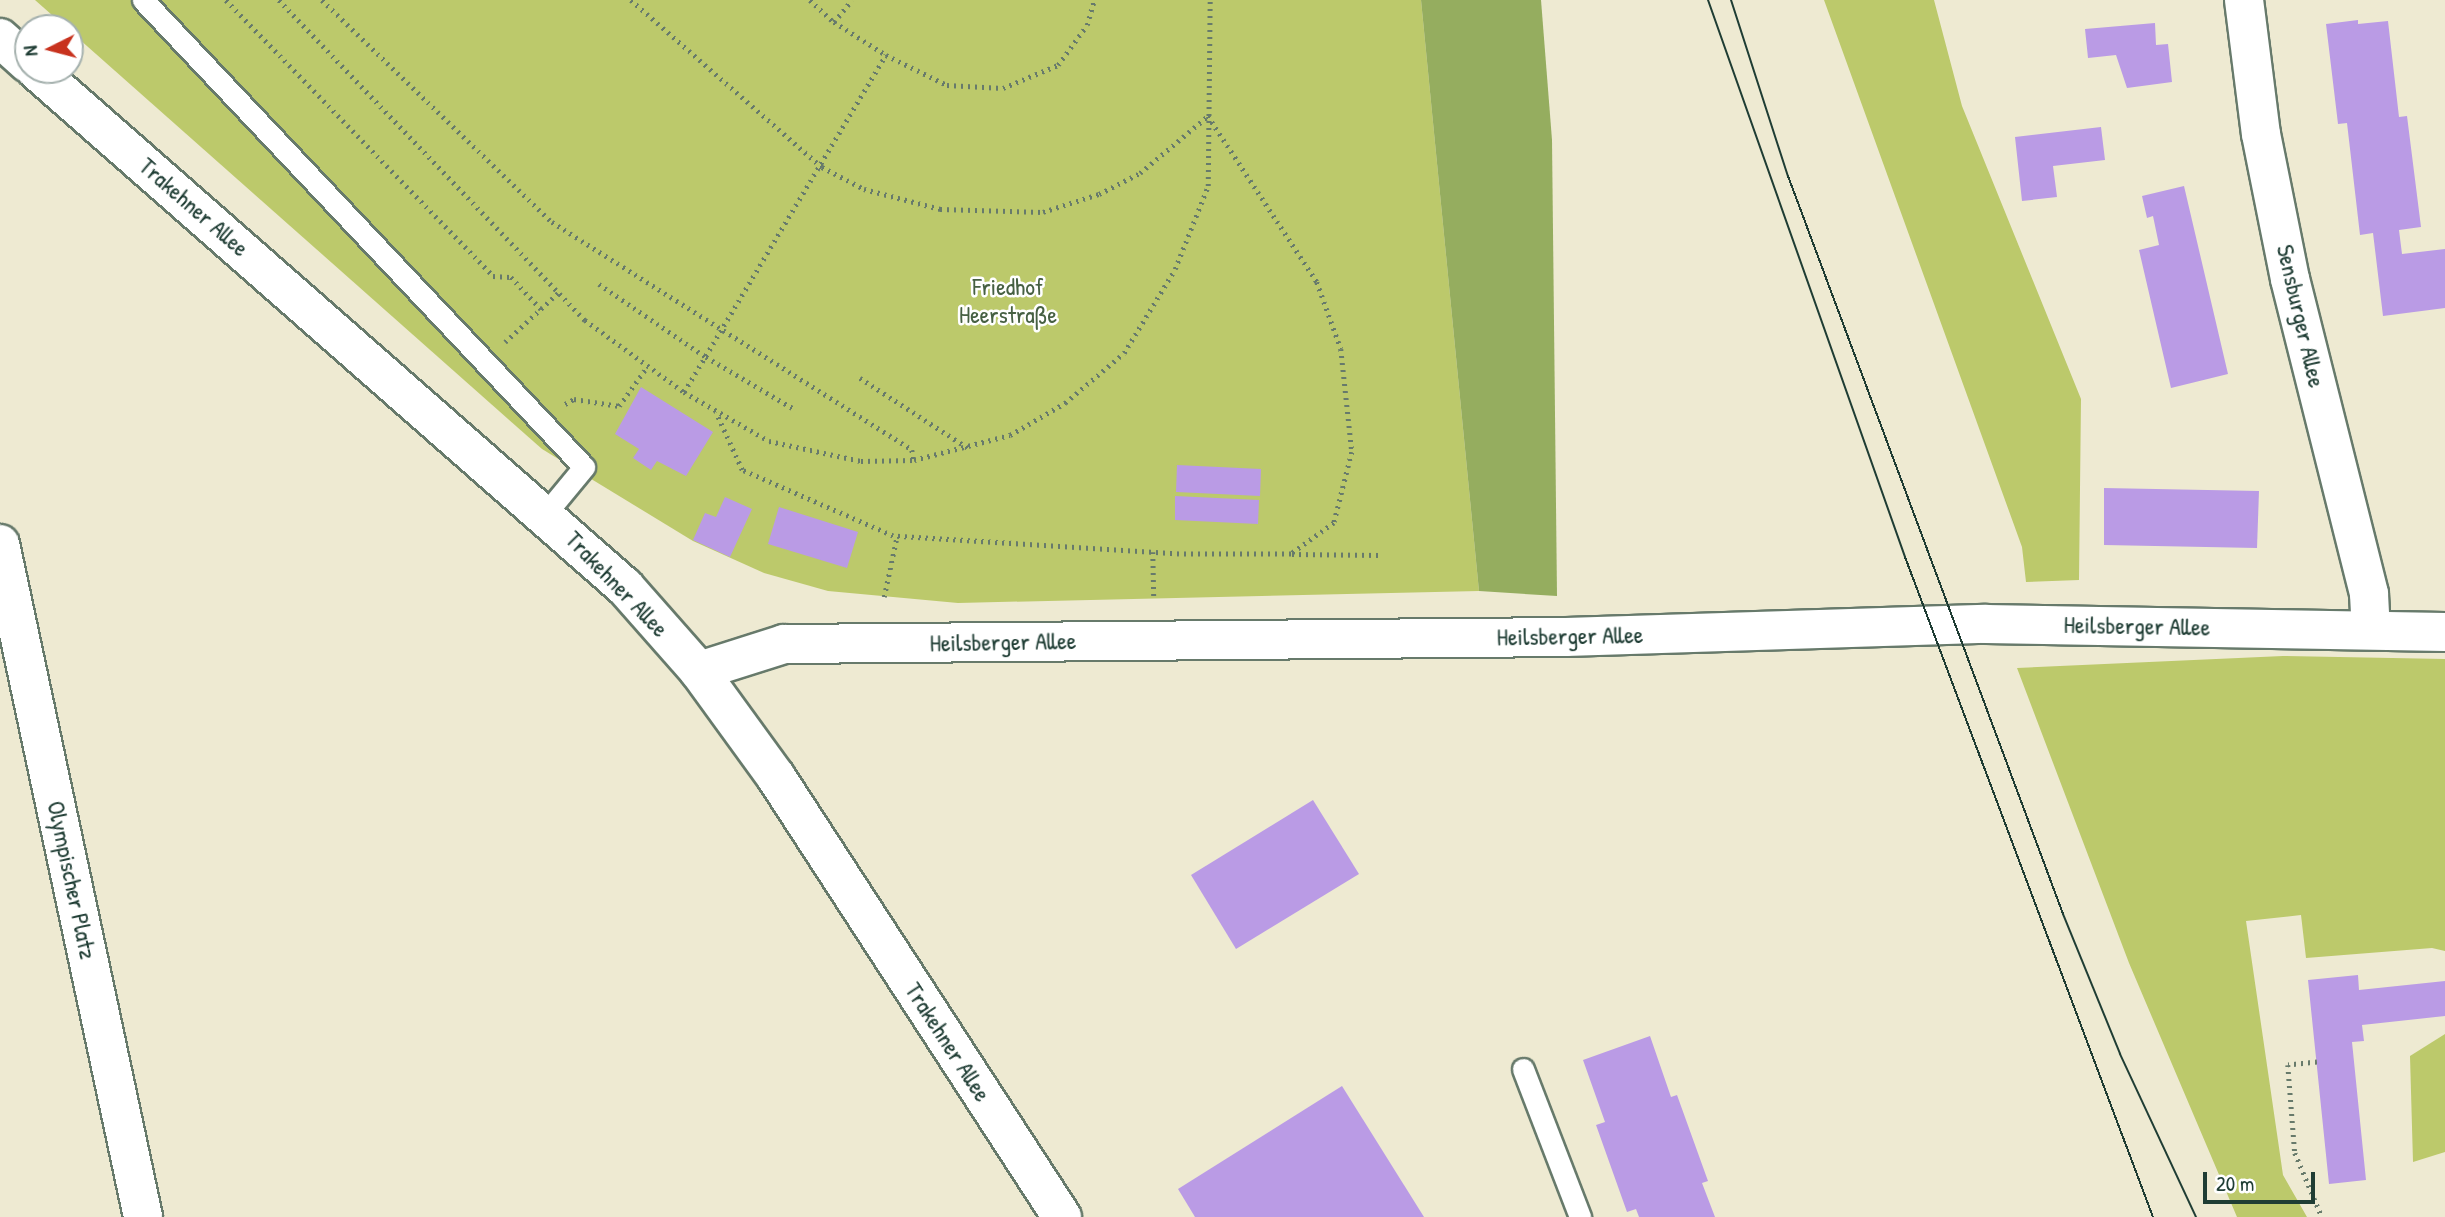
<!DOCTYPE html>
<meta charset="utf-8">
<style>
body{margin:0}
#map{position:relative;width:2445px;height:1217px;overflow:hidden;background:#eeead2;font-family:"Patrick Hand",sans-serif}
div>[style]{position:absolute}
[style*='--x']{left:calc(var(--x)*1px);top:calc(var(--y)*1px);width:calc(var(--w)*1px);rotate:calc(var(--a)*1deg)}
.green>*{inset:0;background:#bcc96b}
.forest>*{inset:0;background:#95ad5f}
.building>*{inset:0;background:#ba9be5}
.path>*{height:4.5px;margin-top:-2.25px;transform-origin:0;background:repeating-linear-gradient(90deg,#677a6b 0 2px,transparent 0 7px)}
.roads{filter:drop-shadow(2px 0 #677a6b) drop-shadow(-2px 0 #677a6b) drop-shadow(0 2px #677a6b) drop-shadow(0 -2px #677a6b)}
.lane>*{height:21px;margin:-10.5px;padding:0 10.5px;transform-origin:10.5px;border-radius:10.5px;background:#fff}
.street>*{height:38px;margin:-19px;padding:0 19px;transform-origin:19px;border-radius:19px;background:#fff}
.secondary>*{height:38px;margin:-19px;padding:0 19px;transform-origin:19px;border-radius:19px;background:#fff}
.tram>*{height:2px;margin:-1px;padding:0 1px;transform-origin:1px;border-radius:1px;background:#1f3d34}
span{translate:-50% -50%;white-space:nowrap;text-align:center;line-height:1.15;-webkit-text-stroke:5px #fff;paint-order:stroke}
.street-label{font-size:24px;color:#1f3d34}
.park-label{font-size:24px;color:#466042}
.north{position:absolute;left:14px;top:14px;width:70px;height:70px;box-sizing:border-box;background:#fff;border:2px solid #a5b1ae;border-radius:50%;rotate:264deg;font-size:19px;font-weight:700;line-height:28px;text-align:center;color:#1f3d34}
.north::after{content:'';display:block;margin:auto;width:24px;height:32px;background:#c8321e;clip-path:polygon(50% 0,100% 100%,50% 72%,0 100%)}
.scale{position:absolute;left:2203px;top:1172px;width:112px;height:32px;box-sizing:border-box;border:4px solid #1f3d34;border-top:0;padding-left:9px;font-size:21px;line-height:24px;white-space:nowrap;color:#1f3d34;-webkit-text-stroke:5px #fff;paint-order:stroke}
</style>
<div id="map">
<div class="green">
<div style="clip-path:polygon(35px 0,1421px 0,1479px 591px,958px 603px,828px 591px,764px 573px,693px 541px,542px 449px)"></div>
<div style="clip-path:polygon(1824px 0,1934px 0,1962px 106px,2081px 399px,2079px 580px,2026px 582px,2022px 547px)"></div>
<div style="clip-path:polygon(2283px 656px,2445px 659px,2445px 951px,2432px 948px,2306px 958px,2301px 915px,2246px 921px,2283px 1175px,2307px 1217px,2237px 1217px,2129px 963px,2017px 668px)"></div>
<div style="clip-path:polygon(2445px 1034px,2445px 1152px,2413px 1162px,2410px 1056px)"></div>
</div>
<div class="forest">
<div style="clip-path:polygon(1421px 0,1541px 0,1552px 140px,1557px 596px,1479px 591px)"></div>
</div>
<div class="building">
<div style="clip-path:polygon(2358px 20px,2358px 24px,2388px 21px,2399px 117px,2407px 116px,2421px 227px,2399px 230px,2402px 254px,2445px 249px,2445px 308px,2383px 316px,2373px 233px,2360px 235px,2347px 123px,2338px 124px,2326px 24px)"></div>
<div style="clip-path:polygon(2155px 23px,2156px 45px,2168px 44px,2172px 82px,2127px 88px,2116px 55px,2088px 58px,2085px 29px)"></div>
<div style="clip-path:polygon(2101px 127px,2105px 160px,2053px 166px,2057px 197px,2022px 201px,2015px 137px)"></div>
<div style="clip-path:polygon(2184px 186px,2228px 374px,2171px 388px,2139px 250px,2159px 245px,2153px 216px,2147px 218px,2142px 196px)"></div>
<div style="clip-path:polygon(641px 387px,713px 432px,686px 476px,657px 461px,651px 470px,633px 458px,639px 449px,615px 434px)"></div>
<div style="clip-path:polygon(1177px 465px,1261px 469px,1260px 496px,1176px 492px)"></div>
<div style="clip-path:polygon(2104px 488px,2259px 491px,2257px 548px,2104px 545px)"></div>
<div style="clip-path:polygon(1175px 496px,1259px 500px,1258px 524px,1175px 520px)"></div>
<div style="clip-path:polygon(725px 497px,752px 509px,730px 557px,693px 540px,705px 513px,716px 517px)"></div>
<div style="clip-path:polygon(779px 507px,858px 532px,847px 568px,768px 544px)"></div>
<div style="clip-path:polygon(1313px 800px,1359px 874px,1236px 949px,1191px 875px)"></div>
<div style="clip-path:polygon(2358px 975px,2359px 990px,2445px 981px,2445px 1016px,2362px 1025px,2364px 1041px,2352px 1042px,2366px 1180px,2329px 1184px,2308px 980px)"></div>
<div style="clip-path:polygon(1650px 1036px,1671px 1097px,1677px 1095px,1708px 1181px,1702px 1183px,1715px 1217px,1639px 1217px,1636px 1209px,1627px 1212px,1596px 1125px,1605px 1122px,1583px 1060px)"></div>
<div style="clip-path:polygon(1342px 1086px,1424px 1217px,1195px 1217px,1178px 1189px)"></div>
</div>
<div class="path">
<div style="--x:226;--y:0;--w:384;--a:45.9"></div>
<div style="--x:493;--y:276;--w:18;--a:3"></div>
<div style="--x:511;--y:277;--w:44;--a:46.8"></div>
<div style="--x:279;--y:0;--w:443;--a:46.3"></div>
<div style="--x:585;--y:320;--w:122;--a:36"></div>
<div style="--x:684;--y:392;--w:98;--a:30"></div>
<div style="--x:769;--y:441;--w:94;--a:12.3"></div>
<div style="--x:861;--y:461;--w:53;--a:-1.1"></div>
<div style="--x:914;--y:460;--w:99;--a:-14.6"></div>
<div style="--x:1010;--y:435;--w:64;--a:-30.2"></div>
<div style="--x:1065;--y:403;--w:77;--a:-40.3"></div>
<div style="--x:1124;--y:353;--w:98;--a:-58.7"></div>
<div style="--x:1175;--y:269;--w:89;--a:-68.3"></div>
<div style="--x:1208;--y:186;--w:186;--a:-89.4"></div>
<div style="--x:322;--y:0;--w:320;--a:44"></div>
<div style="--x:552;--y:222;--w:426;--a:32.3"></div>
<div style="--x:912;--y:450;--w:10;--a:79"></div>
<div style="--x:631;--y:0;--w:254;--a:41.2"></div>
<div style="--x:822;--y:167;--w:47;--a:27.6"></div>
<div style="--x:864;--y:189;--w:79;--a:14.7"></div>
<div style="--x:940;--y:209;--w:103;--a:1.7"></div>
<div style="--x:1043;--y:212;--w:59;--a:-17.8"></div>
<div style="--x:1099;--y:194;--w:46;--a:-27.1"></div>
<div style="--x:1140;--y:173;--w:89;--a:-40"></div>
<div style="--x:1208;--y:116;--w:199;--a:56.7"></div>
<div style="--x:1317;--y:282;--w:71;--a:70.3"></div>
<div style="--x:1341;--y:349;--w:104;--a:83.9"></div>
<div style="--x:1352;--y:452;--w:73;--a:104.2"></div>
<div style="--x:1334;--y:523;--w:53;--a:144.2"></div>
<div style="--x:1291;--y:554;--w:112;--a:180"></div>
<div style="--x:1179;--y:554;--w:287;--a:-176.4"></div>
<div style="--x:893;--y:536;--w:165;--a:-156.4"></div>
<div style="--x:742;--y:470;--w:63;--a:-114.5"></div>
<div style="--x:810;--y:0;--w:33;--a:43"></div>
<div style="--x:834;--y:22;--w:62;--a:32.4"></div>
<div style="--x:886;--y:55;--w:68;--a:26.2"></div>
<div style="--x:947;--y:85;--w:56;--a:3.1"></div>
<div style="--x:1003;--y:88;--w:60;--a:-22.7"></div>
<div style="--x:1058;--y:65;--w:49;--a:-54.1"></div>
<div style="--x:1087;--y:25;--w:26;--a:-74"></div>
<div style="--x:834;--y:22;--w:28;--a:-51"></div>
<div style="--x:599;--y:284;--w:130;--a:34.3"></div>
<div style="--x:706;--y:357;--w:104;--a:30.5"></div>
<div style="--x:505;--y:342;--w:72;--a:-42.8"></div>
<div style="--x:860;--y:378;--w:129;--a:32.9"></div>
<div style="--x:684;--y:392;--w:393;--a:-59.1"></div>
<div style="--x:565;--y:404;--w:10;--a:-29"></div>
<div style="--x:574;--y:399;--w:46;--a:8.8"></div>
<div style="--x:619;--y:406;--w:48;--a:-54.3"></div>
<div style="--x:1153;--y:552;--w:47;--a:88.8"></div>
<div style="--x:1292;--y:554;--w:88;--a:0.7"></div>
<div style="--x:884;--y:597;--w:62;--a:-78"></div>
<div style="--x:2317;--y:1062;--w:29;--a:174"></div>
<div style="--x:2288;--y:1065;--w:88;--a:85.5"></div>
<div style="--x:2295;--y:1153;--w:69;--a:67.1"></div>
</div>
<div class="roads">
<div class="lane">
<div style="--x:143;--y:0;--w:642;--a:46.64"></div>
<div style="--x:584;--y:467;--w:60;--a:129.6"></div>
<div style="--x:1523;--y:1069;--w:159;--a:68.9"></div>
</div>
<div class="street">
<div style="--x:2244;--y:0;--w:135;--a:82.8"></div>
<div style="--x:2261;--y:134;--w:148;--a:78.7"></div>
<div style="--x:2290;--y:279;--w:325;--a:75.9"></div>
<div style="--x:2369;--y:594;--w:35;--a:87"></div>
<div style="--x:0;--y:544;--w:688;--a:78"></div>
<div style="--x:699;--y:671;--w:89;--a:-17.6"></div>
<div style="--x:784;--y:644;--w:782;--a:-0.51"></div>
<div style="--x:1566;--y:637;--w:420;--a:-1.8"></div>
<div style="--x:1986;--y:624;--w:459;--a:1"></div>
</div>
<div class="secondary">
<div style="--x:0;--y:38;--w:38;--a:42"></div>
<div style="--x:36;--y:70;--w:784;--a:41.28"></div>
<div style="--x:625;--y:587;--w:112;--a:48.6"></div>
<div style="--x:699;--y:671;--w:131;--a:54"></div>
<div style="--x:776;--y:777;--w:525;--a:56.98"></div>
</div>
</div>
<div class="tram">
<div style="--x:1708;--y:0;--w:591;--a:70.52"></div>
<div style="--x:1905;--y:557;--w:705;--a:69.41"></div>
<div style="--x:1731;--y:0;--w:185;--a:72.1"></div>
<div style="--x:1788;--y:176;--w:788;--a:69.56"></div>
<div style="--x:2063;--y:914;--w:151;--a:67.8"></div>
<div style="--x:2120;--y:1054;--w:180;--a:65"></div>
</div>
<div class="street-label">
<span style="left:194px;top:207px;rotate:41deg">Trakehner Allee</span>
<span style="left:2301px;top:316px;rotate:77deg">Sensburger Allee</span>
<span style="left:617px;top:584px;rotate:46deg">Trakehner Allee</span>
<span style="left:2137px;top:626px;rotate:1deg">Heilsberger Allee</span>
<span style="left:1570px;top:636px;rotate:-1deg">Heilsberger Allee</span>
<span style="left:1003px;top:642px;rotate:-1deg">Heilsberger Allee</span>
<span style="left:72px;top:880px;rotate:78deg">Olympischer Platz</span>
<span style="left:948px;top:1042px;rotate:57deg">Trakehner Allee</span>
</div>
<div class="park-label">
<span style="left:1008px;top:301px">Friedhof<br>Heerstraße</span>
</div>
<div class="north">N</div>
<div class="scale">20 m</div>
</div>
